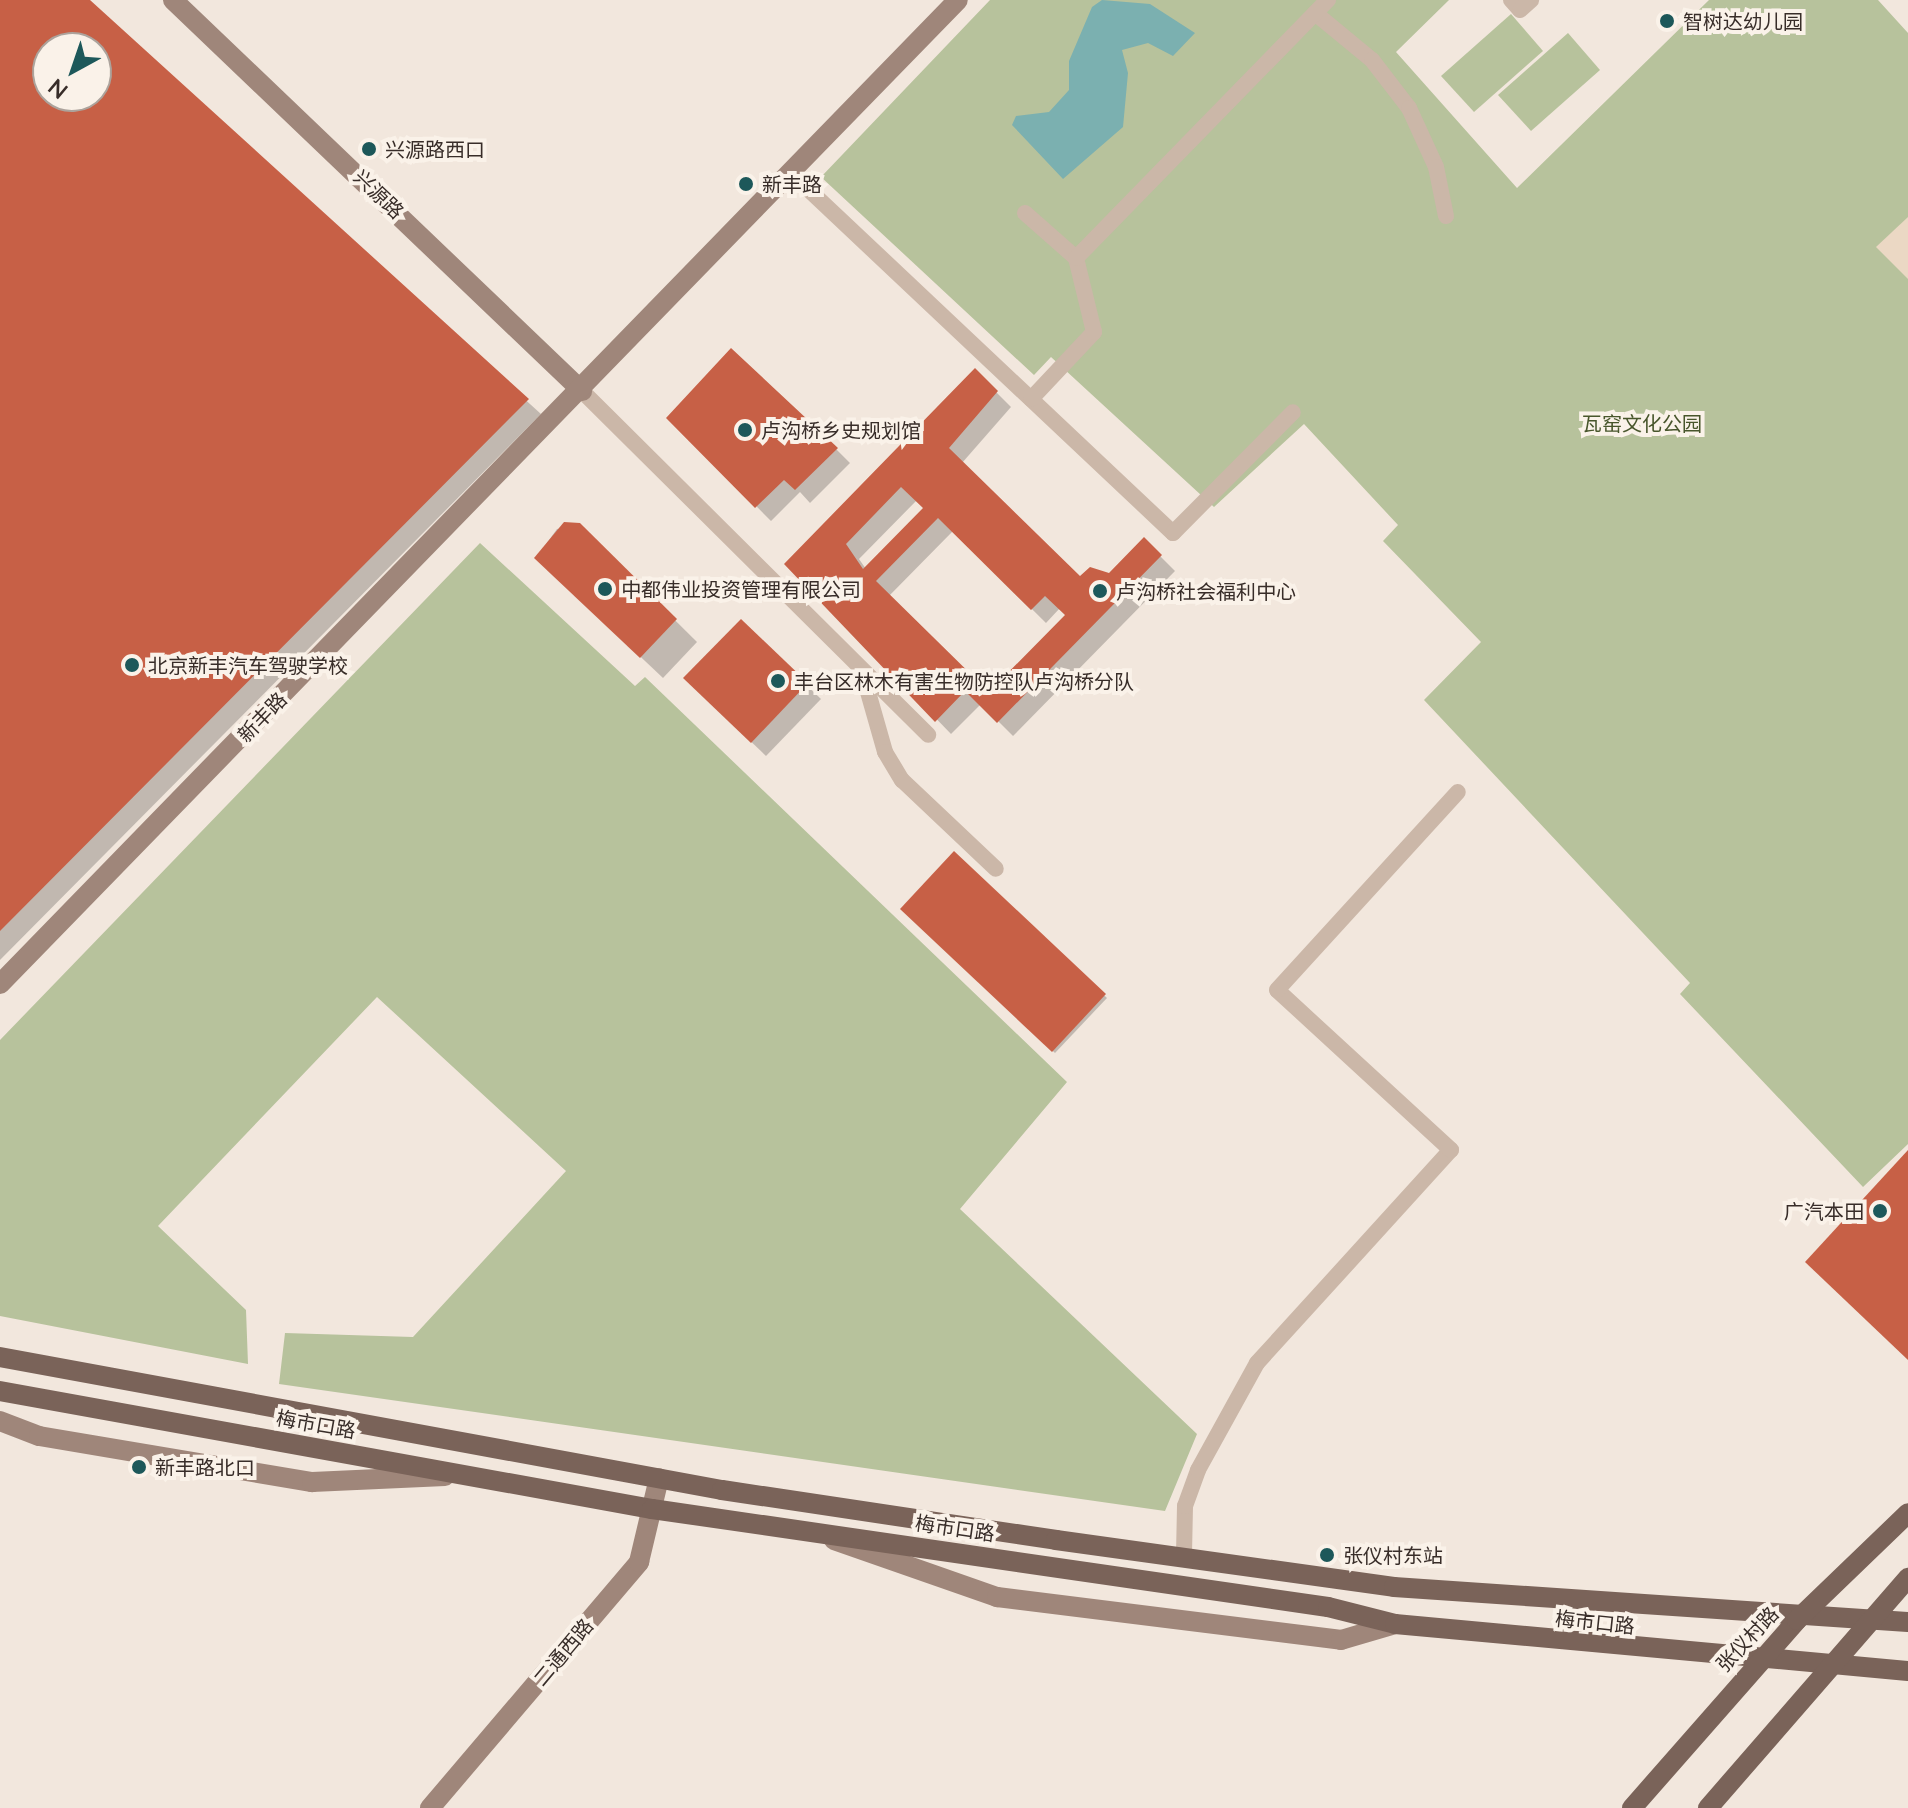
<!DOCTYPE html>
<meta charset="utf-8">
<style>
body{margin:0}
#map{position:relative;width:1908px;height:1808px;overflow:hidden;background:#f2e7dd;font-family:Lato,"Noto Sans SC",sans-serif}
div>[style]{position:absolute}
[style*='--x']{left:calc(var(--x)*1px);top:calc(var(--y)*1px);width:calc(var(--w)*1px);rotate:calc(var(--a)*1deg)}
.green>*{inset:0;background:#b7c29c}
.plaza>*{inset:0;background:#ebd8c4}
.water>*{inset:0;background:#7bb0b0}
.shadow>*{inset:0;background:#0003}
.building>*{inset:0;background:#c76046}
.street>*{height:16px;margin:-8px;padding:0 8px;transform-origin:8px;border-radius:8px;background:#cbb7a8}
.secondary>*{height:20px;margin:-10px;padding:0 10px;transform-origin:10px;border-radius:10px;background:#9f867a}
.primary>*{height:20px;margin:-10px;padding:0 10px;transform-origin:10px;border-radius:10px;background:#7a6359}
.dots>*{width:22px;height:22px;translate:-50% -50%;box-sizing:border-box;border:4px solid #faf2e9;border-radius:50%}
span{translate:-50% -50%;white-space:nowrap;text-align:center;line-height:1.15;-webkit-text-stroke:8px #faf2e9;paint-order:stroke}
.poi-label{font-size:20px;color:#382d29}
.left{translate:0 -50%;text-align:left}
.right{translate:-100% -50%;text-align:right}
.street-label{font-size:20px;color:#382d29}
.park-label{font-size:20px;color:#48562c}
.north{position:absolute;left:32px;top:32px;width:80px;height:80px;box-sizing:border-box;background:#faf2e9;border:2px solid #aca39c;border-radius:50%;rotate:220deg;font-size:22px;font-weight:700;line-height:32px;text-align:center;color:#382d29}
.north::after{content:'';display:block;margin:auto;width:28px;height:36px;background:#1d585a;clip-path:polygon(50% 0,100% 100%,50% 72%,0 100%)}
</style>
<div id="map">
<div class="green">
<div style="clip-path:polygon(990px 0,1449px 0,1396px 52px,1517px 188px,1709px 0,1878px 0,1908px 33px,1908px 1144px,1863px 1187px,1680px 994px,1690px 983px,1424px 700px,1481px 642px,1383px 541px,1398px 525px,1304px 424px,1214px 507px,1051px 357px,1034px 375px,821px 177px)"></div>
<div style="clip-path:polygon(1511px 14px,1543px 51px,1474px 112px,1441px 76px)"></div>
<div style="clip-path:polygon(1568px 33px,1600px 70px,1531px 131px,1498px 95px)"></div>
<div style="clip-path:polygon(480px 543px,635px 686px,645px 677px,1067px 1082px,960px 1209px,1197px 1434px,1165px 1511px,279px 1384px,285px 1333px,413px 1337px,566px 1171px,377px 997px,158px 1226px,246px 1310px,248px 1364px,0 1316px,0 1040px)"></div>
</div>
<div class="plaza">
<div style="clip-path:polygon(1908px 217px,1908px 279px,1876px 247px)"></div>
</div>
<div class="water">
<div style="clip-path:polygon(1102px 0,1150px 4px,1195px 33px,1173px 56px,1148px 43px,1122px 50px,1128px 73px,1123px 127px,1063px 179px,1012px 125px,1016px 116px,1049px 112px,1069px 90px,1069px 61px,1092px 7px)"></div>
</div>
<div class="shadow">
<div style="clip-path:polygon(evenodd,0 0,87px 0,541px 414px,0 960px,0 0,48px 48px,96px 48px,96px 96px,48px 96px,48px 48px)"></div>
<div style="clip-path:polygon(evenodd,975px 371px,1011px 407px,962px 463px,1080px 579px,1109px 575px,1144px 540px,1175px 571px,1013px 736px,981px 704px,951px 734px,787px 564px,975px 371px,917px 500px,926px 508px,866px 569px,859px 559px,917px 500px,975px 371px,953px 531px,1046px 623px,1060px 608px,1068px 616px,989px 695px,889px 596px,953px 531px)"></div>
<div style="clip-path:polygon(669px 418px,836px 449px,850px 463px,810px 503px,800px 492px,771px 521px)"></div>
<div style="clip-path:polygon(579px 525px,697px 642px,663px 678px,536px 558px,557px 529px)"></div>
<div style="clip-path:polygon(741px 622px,821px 699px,766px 756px,700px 693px)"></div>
<div style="clip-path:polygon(954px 854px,1107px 998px,1055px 1053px,903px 909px)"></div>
</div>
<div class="building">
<div style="clip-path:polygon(evenodd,0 0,90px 0,529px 399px,0 931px,0 0,48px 48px,96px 48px,96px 96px,48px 96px,48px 48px)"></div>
<div style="clip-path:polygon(731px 348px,838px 448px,795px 490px,784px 480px,755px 508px,666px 418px)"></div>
<div style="clip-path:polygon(evenodd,975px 368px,998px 391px,949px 448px,1080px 576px,1090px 567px,1109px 573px,1144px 537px,1162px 555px,997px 723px,965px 691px,935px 722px,784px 564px,975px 368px,901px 487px,923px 508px,863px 569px,846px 544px,901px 487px,975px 368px,938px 518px,1031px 610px,1045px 596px,1065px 615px,989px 692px,876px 581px,938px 518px)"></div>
<div style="clip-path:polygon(564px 522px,580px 523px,677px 619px,640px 658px,534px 558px)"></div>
<div style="clip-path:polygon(741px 619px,808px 683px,751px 743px,683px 678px)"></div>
<div style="clip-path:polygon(954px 851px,1106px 994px,1052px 1052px,900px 909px)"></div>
<div style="clip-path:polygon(1908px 1150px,1908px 1360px,1805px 1262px)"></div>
</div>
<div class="street">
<div style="--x:1511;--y:0;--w:13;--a:48"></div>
<div style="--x:1520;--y:10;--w:15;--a:-42"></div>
<div style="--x:1315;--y:13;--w:74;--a:39.5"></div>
<div style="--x:1372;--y:60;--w:61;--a:52.4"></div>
<div style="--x:1409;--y:108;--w:65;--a:65.4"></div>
<div style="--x:1436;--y:167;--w:50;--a:78.5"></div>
<div style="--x:791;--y:173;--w:525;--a:43.3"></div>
<div style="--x:1173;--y:533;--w:170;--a:-45.2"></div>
<div style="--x:1025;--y:213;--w:68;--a:41.4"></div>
<div style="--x:582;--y:391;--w:488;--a:44.8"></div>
<div style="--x:1031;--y:399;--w:92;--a:-46.8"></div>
<div style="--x:1094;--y:332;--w:76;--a:-103.7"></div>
<div style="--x:1076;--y:258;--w:361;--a:-45.7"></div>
<div style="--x:862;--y:671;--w:84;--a:74.1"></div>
<div style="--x:885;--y:752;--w:33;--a:59"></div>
<div style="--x:902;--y:780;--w:129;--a:43.4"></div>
<div style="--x:1184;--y:1554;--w:48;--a:-88.8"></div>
<div style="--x:1185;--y:1506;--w:38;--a:-70"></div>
<div style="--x:1198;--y:1470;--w:122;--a:-61.1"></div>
<div style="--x:1257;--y:1363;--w:288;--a:-47.7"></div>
<div style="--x:1451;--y:1150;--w:236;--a:-137.4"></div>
<div style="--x:1277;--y:990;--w:268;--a:-47.6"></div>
</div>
<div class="secondary">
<div style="--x:173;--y:0;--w:566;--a:43.71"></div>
<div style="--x:0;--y:984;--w:1373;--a:-45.77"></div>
<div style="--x:0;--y:1421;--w:42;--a:21"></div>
<div style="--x:39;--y:1436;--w:277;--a:9.6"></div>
<div style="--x:312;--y:1482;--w:133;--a:-2.6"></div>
<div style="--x:834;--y:1540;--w:173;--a:19.3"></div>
<div style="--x:997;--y:1597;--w:347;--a:7.1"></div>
<div style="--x:1341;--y:1640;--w:56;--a:-16.5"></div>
<div style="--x:430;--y:1808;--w:323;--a:-49.6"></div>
<div style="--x:639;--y:1562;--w:86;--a:-76.6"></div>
</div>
<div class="primary">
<div style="--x:0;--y:1357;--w:734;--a:10.44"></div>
<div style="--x:722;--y:1490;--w:338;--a:8.5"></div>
<div style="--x:1056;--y:1540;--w:341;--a:7.9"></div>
<div style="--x:1394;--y:1587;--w:515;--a:3.9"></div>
<div style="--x:0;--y:1391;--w:663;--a:10.26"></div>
<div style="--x:652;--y:1509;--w:683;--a:8.25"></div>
<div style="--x:1328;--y:1607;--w:69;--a:14.2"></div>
<div style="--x:1395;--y:1624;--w:515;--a:5.23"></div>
<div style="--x:1632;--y:1808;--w:250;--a:-48.7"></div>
<div style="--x:1797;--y:1620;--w:154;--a:-43.9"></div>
<div style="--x:1708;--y:1808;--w:305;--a:-49"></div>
</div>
<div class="dots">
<div style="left:1667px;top:21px;background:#1d585a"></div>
<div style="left:369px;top:149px;background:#1d585a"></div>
<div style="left:746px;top:184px;background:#1d585a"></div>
<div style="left:745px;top:430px;background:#1d585a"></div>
<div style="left:605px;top:589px;background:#1d585a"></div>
<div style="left:1100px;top:591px;background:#1d585a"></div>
<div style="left:132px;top:665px;background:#1d585a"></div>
<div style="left:778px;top:681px;background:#1d585a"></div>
<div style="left:1880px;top:1211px;background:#1d585a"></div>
<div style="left:139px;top:1467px;background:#1d585a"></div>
<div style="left:1327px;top:1555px;background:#1d585a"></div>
</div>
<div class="poi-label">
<span class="left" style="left:1683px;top:21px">智树达幼儿园</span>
<span class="left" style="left:385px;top:149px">兴源路西口</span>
<span class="left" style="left:762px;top:184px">新丰路</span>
<span class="left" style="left:761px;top:430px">卢沟桥乡史规划馆</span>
<span class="left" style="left:621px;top:589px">中都伟业投资管理有限公司</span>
<span class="left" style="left:1116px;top:591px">卢沟桥社会福利中心</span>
<span class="left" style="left:148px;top:665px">北京新丰汽车驾驶学校</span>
<span class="left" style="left:794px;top:681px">丰台区林木有害生物防控队卢沟桥分队</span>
<span class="right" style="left:1864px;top:1211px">广汽本田</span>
<span class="left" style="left:155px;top:1467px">新丰路北口</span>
<span class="left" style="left:1343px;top:1555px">张仪村东站</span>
</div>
<div class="street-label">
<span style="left:379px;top:194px;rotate:44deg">兴源路</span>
<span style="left:262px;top:717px;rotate:-46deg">新丰路</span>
<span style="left:316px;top:1424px;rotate:10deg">梅市口路</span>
<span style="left:955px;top:1528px;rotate:8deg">梅市口路</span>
<span style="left:1595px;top:1622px;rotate:6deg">梅市口路</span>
<span style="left:1747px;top:1639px;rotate:-47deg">张仪村路</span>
<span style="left:563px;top:1652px;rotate:-50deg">二通西路</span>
</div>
<div class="park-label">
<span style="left:1642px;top:423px">瓦窑文化公园</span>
</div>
<div class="north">N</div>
</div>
